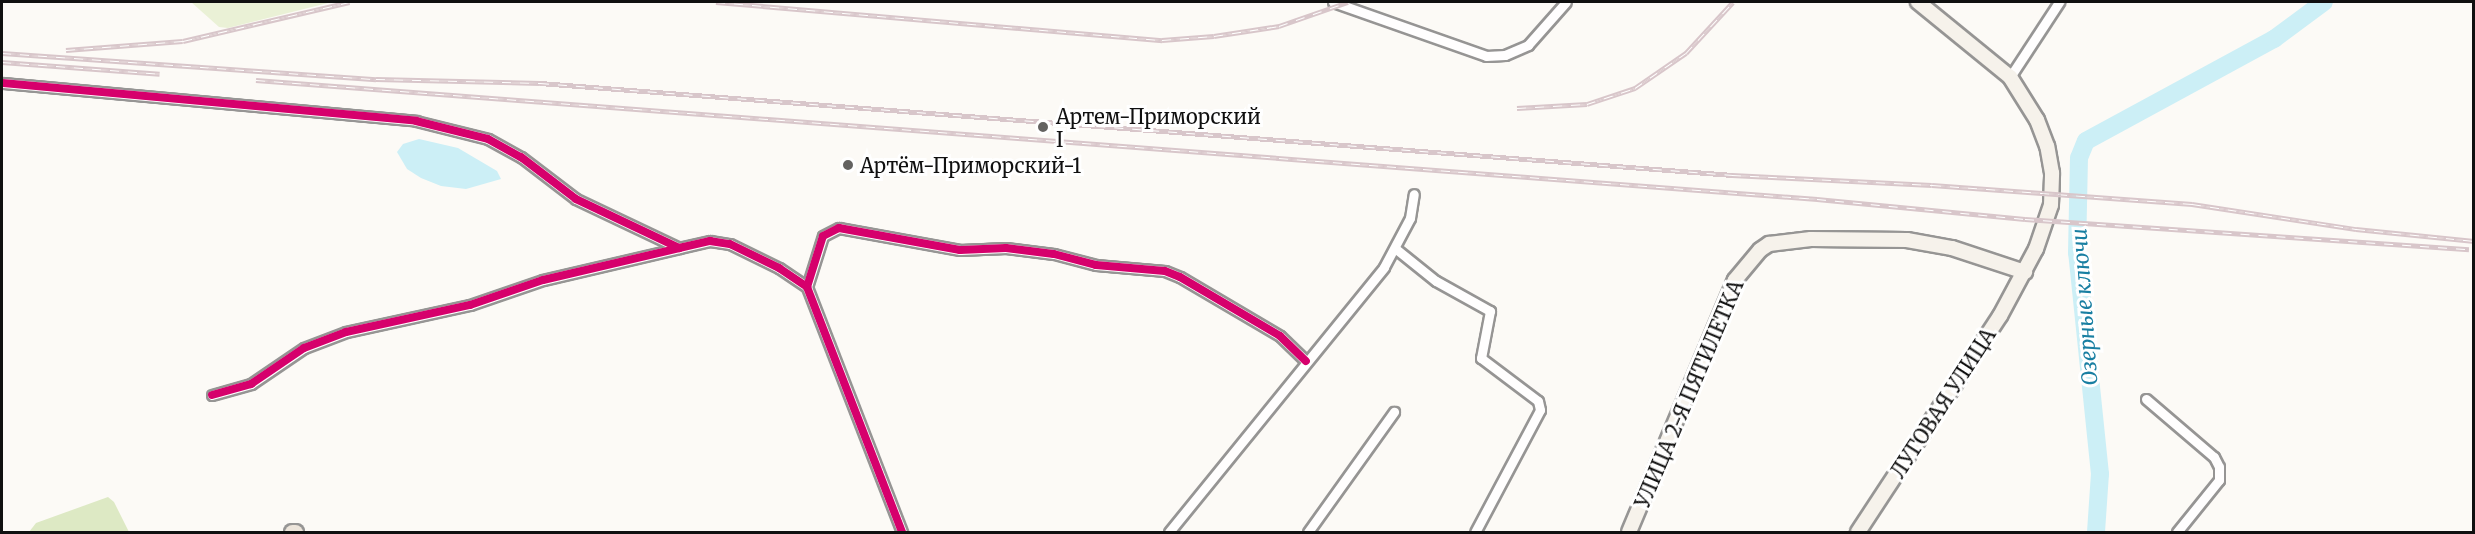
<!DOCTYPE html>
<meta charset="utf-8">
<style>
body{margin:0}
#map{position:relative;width:2475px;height:534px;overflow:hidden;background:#fcfaf6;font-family:Merriweather,serif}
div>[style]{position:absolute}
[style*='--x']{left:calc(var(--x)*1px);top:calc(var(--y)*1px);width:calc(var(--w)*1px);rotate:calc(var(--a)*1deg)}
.green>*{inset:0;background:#eaf1d6}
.forest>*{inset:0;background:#dde9c4}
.water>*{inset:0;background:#cceff6}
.river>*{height:18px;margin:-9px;padding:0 9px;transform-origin:9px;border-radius:9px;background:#cceff6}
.roads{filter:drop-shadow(2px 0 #969594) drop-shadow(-2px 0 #969594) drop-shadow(0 2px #969594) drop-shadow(0 -2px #969594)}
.minor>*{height:9px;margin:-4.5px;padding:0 4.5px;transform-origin:4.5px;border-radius:4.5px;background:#fffefe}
.secondary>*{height:14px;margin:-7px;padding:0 7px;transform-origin:7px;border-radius:7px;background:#f6f2eb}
.primary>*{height:15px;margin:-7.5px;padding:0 7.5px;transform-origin:7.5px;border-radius:7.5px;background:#ede5db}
.rail>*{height:5px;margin-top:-2.5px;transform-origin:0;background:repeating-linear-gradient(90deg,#fff 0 9px,#d8c6ca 0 18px);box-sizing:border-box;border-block:2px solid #d8c6ca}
.cycleway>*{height:8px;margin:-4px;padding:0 4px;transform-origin:4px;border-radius:4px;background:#d6006c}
.dots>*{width:16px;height:16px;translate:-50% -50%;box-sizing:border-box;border:3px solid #fff;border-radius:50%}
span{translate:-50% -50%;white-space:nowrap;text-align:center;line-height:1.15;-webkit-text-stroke:6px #fff;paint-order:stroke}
.poi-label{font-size:20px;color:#101010}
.left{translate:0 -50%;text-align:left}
.street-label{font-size:20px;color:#101010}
.water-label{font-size:21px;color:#197fa2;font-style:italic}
.frame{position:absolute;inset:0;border:3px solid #101010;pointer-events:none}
</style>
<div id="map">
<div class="green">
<div style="clip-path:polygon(191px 2px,332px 2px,228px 28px,219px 27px)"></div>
</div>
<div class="forest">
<div style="clip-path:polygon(108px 497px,114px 502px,129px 532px,29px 532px,36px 523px)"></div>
</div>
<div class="water">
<div style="clip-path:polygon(419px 139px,458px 148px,497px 171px,501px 179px,466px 189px,441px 186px,421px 178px,407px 169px,397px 152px,403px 144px)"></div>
</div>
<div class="river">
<div style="--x:2096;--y:532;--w:58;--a:-86.1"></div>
<div style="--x:2100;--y:474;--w:222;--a:-95.9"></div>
<div style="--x:2077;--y:253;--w:95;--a:-88.8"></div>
<div style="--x:2079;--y:158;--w:18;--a:-68"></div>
<div style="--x:2086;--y:141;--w:214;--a:-28.5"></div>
<div style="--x:2274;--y:39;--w:62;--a:-36.5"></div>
</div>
<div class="roads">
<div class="minor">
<div style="--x:1333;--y:2;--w:162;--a:19.4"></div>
<div style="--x:1486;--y:56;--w:19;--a:-3"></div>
<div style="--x:1505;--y:55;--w:25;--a:-23"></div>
<div style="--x:1528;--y:45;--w:57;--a:-48.5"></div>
<div style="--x:2010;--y:77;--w:90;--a:-56.8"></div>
<div style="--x:2;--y:83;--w:416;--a:5.2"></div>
<div style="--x:416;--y:121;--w:74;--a:14"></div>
<div style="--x:488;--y:139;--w:38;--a:29"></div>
<div style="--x:521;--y:157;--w:69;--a:37.4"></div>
<div style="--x:576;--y:199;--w:114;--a:25.4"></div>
<div style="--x:1396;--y:249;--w:51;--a:38.7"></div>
<div style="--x:1436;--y:281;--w:62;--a:29.1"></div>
<div style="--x:1490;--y:311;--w:48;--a:100.8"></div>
<div style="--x:1481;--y:358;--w:71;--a:37"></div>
<div style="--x:1538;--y:401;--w:9;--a:77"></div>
<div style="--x:1540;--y:410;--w:138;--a:118"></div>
<div style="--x:807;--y:287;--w:53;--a:-72.6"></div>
<div style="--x:823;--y:236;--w:18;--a:-27"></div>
<div style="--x:839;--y:228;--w:123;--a:10.3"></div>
<div style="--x:960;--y:250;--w:46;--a:-2.5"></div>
<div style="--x:1006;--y:248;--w:48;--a:7.1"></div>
<div style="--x:1054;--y:254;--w:43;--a:14.7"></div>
<div style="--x:1096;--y:265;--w:69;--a:5"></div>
<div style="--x:1165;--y:271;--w:16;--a:22"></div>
<div style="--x:1180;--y:277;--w:116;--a:30.5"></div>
<div style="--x:1280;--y:336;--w:36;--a:44"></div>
<div style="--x:212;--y:395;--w:41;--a:-15.8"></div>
<div style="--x:251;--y:384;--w:64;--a:-34.2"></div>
<div style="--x:304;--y:348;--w:45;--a:-20.9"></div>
<div style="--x:346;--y:332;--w:127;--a:-12.3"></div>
<div style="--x:470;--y:305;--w:77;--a:-18.9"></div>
<div style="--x:543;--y:280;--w:140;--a:-13.2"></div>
<div style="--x:679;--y:248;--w:32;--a:-13"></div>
<div style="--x:710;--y:241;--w:20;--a:9"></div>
<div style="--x:730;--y:244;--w:55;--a:26.1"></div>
<div style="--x:779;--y:268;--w:34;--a:34"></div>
<div style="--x:807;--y:287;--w:263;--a:68.8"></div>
<div style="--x:2146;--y:399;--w:89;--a:40.5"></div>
<div style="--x:2214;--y:457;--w:11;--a:63"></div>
<div style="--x:2219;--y:467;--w:13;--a:90"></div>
<div style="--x:2219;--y:480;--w:67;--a:128.9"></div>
<div style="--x:1169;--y:532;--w:341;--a:-50.9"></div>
<div style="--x:1384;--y:267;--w:55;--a:-62"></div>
<div style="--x:1410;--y:218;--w:24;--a:-81"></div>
<div style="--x:1308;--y:532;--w:148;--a:-54.4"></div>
</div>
<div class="secondary">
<div style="--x:1629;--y:532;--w:273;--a:-67.2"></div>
<div style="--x:1735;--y:280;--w:39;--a:-50"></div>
<div style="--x:1760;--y:250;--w:11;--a:-34"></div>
<div style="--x:1769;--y:244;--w:42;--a:-6.8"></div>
<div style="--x:1811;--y:239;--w:96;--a:0.6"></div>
<div style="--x:1907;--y:240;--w:46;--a:10.1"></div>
<div style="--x:1952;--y:248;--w:77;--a:18.2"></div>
<div style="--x:1858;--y:532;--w:258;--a:-56.7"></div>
<div style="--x:2000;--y:316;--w:76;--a:-61.8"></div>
<div style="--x:2036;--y:249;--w:46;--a:-71.2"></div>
<div style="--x:2051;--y:205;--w:32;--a:-88"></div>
<div style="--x:2052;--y:173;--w:27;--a:-100"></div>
<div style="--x:2047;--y:146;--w:28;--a:-111"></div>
<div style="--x:2037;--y:120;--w:51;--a:-122.1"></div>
<div style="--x:2010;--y:77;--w:119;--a:-140.8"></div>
</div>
<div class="primary">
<div style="--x:292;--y:532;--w:3;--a:0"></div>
</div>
</div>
<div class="rail">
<div style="--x:716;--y:2;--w:448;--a:4.9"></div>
<div style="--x:1162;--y:40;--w:52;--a:-4.4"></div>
<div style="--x:1214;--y:36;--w:66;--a:-8.7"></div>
<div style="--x:1279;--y:26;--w:73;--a:-19.2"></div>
<div style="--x:66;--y:50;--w:117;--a:-4.4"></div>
<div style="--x:183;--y:41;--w:171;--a:-13.2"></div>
<div style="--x:2;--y:53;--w:375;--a:4"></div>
<div style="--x:376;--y:79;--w:164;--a:1.4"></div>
<div style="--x:540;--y:83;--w:1196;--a:4.41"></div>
<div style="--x:1732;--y:175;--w:200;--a:2.9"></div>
<div style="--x:1932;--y:185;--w:261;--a:4.2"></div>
<div style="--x:2192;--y:204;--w:166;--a:8.7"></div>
<div style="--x:2356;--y:229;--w:119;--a:5.8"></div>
<div style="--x:2;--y:62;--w:158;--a:4.3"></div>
<div style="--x:256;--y:80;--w:1566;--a:4.36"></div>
<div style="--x:1817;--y:199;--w:209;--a:5.5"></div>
<div style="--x:2025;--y:219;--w:445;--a:3.9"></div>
<div style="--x:1517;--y:108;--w:70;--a:-3.3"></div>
<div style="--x:1587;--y:104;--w:51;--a:-18.4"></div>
<div style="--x:1635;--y:88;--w:62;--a:-34.5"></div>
<div style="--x:1686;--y:53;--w:69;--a:-47.3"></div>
</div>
<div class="cycleway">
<div style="--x:2;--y:83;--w:416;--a:5.2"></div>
<div style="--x:416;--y:121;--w:74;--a:14"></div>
<div style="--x:488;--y:139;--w:38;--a:29"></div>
<div style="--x:521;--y:157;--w:69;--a:37.4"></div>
<div style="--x:576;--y:199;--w:114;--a:25.4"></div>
<div style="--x:807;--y:287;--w:53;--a:-72.6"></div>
<div style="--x:823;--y:236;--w:18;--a:-27"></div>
<div style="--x:839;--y:228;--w:123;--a:10.3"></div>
<div style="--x:960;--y:250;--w:46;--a:-2.5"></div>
<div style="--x:1006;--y:248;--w:48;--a:7.1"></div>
<div style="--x:1054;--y:254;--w:43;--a:14.7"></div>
<div style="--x:1096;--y:265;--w:69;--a:5"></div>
<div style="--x:1165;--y:271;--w:16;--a:22"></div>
<div style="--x:1180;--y:277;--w:116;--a:30.5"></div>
<div style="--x:1280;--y:336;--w:36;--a:44"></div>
<div style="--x:212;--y:395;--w:41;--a:-15.8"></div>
<div style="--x:251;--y:384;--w:64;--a:-34.2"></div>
<div style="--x:304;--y:348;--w:45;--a:-20.9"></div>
<div style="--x:346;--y:332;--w:127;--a:-12.3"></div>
<div style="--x:470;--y:305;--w:77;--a:-18.9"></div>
<div style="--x:543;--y:280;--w:140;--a:-13.2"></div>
<div style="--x:679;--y:248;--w:32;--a:-13"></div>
<div style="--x:710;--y:241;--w:20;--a:9"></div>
<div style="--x:730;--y:244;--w:55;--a:26.1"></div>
<div style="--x:779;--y:268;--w:34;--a:34"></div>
<div style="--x:807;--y:287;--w:263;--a:68.8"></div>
</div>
<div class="dots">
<div style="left:1043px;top:127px;background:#636260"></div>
<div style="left:848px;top:165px;background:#636260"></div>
</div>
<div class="poi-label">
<span class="left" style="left:1056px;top:128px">Артем-Приморский<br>I</span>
<span class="left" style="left:860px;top:165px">Артём-Приморский-1</span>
</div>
<div class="street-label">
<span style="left:1689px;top:394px;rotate:-67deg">УЛИЦА 2-Я ПЯТИЛЕТКА</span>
<span style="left:1943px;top:403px;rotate:-57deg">ЛУГОВАЯ УЛИЦА</span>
</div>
<div class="water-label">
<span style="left:2085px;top:307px;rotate:-94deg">Озерные ключи</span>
</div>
<div class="frame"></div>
</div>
